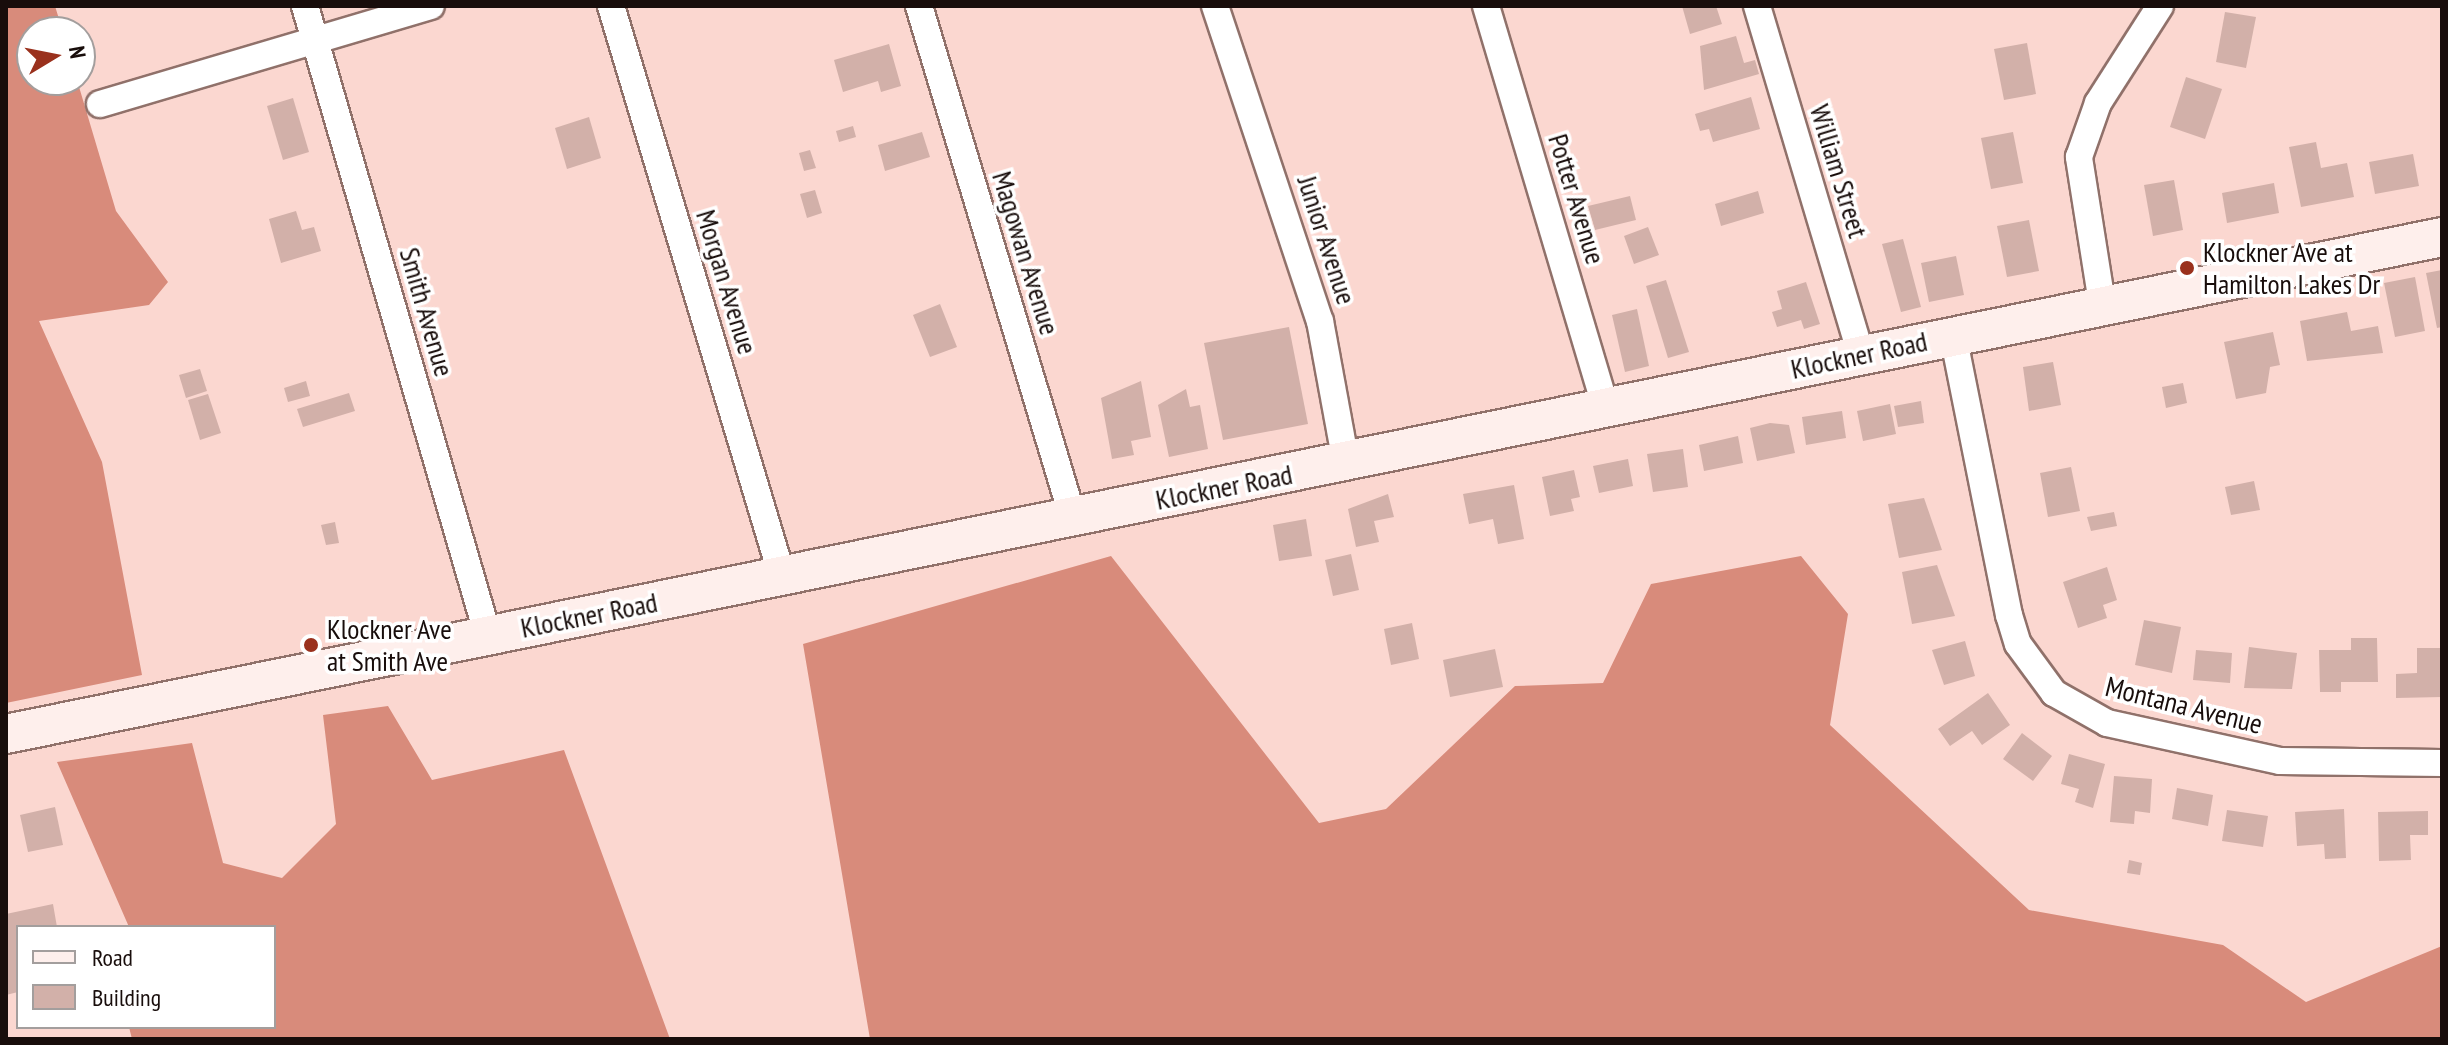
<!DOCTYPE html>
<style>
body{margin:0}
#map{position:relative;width:2448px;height:1045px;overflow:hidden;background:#fbd7d0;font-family:"PT Sans Narrow",sans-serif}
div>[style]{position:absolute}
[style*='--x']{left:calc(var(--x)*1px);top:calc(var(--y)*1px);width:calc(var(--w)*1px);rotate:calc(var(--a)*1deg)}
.forest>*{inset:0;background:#d88b7b}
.building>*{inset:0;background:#d2b0a9}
.roads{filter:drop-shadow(2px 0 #90716a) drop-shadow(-2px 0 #90716a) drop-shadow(0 2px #90716a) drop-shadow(0 -2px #90716a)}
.street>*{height:26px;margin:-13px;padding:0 13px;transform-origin:13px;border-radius:13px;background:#fff}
.secondary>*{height:38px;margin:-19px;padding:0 19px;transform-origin:19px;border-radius:19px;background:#feefec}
.dots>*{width:22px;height:22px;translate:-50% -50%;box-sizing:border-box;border:4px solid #fff;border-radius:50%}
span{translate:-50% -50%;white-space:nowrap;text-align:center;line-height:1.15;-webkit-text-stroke:7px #fff;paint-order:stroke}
.street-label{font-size:28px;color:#180d0b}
.poi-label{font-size:28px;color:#180d0b}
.left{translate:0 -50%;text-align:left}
.frame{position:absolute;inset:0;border:8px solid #180d0b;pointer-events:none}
.legend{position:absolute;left:16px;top:925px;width:260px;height:104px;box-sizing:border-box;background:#fff;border:2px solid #a39e9d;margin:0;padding:10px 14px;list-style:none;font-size:24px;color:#180d0b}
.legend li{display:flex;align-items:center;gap:16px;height:40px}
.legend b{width:40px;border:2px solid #a39e9d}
.north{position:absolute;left:16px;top:16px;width:80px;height:80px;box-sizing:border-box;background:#fff;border:2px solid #a39e9d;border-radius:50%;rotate:80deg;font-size:22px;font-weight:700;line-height:32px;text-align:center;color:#180d0b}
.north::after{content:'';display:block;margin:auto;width:28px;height:36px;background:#9a311d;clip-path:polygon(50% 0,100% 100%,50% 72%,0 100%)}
</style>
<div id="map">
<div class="forest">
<div style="clip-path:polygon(6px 6px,55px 6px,63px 32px,32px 32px,32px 80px,77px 80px,116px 211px,168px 282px,149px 305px,39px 321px,102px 462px,142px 675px,6px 703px)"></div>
<div style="clip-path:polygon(1111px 556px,1319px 823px,1386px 809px,1515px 686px,1603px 683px,1651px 584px,1801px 556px,1848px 614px,1830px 725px,2029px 910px,2223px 945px,2306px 1002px,2442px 946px,2442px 1039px,870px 1039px,803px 644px)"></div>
<div style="clip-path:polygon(388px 706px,432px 780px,564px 750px,670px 1039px,132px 1039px,129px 1027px,274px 1027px,274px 927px,129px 927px,57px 762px,192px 743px,223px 863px,282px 878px,336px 824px,323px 715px)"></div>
</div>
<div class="building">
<div style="clip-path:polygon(1682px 6px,1716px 6px,1722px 24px,1690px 34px)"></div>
<div style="clip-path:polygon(2225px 12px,2256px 17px,2246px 68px,2216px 62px)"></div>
<div style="clip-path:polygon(1736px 36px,1744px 63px,1755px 60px,1759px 74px,1704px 90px,1700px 46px)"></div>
<div style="clip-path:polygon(2027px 43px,2036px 94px,2004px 100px,1994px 49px)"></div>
<div style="clip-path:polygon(889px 44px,901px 86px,881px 92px,878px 81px,843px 92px,834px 60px)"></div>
<div style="clip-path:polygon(2186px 77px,2222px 89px,2205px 139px,2170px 127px)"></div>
<div style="clip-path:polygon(1751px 97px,1760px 129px,1713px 142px,1709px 129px,1700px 131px,1695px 114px)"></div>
<div style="clip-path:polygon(293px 98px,309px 152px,283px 160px,267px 106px)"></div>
<div style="clip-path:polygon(589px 117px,601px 158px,567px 169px,555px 128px)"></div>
<div style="clip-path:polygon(853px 126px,856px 137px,839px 142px,836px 131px)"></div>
<div style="clip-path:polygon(922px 132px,930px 157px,885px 171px,878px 145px)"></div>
<div style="clip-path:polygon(2013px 132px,2023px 183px,1991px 189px,1981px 138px)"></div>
<div style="clip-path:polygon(2316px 142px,2321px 168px,2347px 163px,2354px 197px,2301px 207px,2289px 147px)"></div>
<div style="clip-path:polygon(810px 150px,816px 168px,804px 171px,799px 153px)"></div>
<div style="clip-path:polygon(2413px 154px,2419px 186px,2375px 194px,2369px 162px)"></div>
<div style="clip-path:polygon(2174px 180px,2183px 230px,2153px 236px,2144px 185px)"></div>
<div style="clip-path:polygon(2274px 183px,2279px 213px,2227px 223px,2222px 193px)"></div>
<div style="clip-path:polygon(815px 190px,822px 213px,807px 218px,800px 194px)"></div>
<div style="clip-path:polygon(1758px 191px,1764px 213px,1721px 226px,1715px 204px)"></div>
<div style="clip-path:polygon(1630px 196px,1636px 220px,1595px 230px,1588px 206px)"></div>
<div style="clip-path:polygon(296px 211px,302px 230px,314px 227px,321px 251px,281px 263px,269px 219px)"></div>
<div style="clip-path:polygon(2029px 220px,2039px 271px,2007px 277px,1997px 226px)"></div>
<div style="clip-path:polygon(1648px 227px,1659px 255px,1634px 264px,1624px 236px)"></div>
<div style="clip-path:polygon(1903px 239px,1921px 307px,1901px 312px,1882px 244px)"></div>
<div style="clip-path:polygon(1956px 256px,1964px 295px,1929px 302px,1921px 263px)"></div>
<div style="clip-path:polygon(2442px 270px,2442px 327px,2437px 328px,2426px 273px)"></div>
<div style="clip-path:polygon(2415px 277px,2425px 331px,2395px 337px,2384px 283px)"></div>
<div style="clip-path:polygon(1666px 280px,1689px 352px,1668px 358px,1646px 286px)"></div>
<div style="clip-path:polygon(1806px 282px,1820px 324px,1804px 329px,1801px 320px,1777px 327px,1772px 312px,1782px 309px,1777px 291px)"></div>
<div style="clip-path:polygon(940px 304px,957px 347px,930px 357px,913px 315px)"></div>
<div style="clip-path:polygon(1637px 309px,1649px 366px,1625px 372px,1612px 315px)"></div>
<div style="clip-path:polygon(2347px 312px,2351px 331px,2378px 326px,2383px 353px,2307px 361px,2300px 321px)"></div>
<div style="clip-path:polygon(1289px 327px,1308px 424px,1223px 440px,1204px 343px)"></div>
<div style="clip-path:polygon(2273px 332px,2280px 365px,2270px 367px,2266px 393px,2236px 399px,2224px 342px)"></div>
<div style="clip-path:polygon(2053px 362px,2061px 405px,2029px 411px,2023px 367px)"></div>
<div style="clip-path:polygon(200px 369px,207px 391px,186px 398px,179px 375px)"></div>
<div style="clip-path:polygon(306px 381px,310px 396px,288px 402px,284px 388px)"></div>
<div style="clip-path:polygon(1141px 381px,1151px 437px,1131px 441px,1134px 455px,1112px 459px,1101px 398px)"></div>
<div style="clip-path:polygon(2183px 383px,2187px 403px,2166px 408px,2162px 387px)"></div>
<div style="clip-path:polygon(1186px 389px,1190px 407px,1200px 405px,1208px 449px,1169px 457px,1158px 405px)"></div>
<div style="clip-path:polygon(349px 393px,355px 411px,303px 427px,297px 409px)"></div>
<div style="clip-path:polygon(208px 394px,221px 433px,200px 440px,188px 400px)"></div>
<div style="clip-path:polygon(1921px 401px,1924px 423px,1898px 427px,1894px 406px)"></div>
<div style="clip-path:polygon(1890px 404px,1896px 434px,1863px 441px,1857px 411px)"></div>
<div style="clip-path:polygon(1842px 411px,1846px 438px,1806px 445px,1802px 417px)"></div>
<div style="clip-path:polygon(1770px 423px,1789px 425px,1795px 453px,1757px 461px,1750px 428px)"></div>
<div style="clip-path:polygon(1738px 436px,1743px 463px,1704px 471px,1699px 445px)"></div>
<div style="clip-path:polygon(1683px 449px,1688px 487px,1653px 492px,1647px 454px)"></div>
<div style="clip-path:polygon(1628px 459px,1633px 486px,1599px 493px,1593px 466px)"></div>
<div style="clip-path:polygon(2071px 467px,2080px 511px,2048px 517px,2040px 473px)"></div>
<div style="clip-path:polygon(1574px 470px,1580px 497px,1571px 499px,1574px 511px,1550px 516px,1542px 477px)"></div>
<div style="clip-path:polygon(2254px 481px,2260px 510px,2231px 515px,2225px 487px)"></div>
<div style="clip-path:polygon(1514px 485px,1524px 539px,1498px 544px,1493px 519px,1469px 524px,1463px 494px)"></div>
<div style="clip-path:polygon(1388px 494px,1394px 517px,1374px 521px,1379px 542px,1356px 547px,1348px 509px)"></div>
<div style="clip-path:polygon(1924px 498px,1942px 550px,1899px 558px,1888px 504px)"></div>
<div style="clip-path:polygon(2114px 512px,2117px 526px,2091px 531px,2087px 517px)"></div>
<div style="clip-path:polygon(1306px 519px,1312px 556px,1279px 561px,1273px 525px)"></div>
<div style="clip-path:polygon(335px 522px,339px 543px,326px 545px,321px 525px)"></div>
<div style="clip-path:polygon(1351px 554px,1359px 590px,1333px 596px,1325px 560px)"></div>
<div style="clip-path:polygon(1937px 565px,1955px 616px,1912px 624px,1902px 572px)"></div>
<div style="clip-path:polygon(2107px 567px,2117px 600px,2103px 605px,2107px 618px,2078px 628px,2063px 582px)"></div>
<div style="clip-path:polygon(2144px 620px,2181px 627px,2172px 673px,2135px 665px)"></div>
<div style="clip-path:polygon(1412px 623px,1419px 659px,1391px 665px,1384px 629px)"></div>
<div style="clip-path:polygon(2351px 638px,2377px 638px,2378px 682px,2341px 682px,2341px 692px,2320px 692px,2319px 650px,2351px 650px)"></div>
<div style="clip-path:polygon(1965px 641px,1975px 676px,1944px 685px,1932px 650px)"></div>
<div style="clip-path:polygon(2249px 647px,2297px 653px,2292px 689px,2244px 688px)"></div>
<div style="clip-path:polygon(2417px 648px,2442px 648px,2442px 697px,2396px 698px,2396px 674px,2417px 673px)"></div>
<div style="clip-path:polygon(1495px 649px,1503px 687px,1450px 697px,1443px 660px)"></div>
<div style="clip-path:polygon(2196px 650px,2232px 653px,2230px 683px,2193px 680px)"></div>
<div style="clip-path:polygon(1988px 693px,2010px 725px,1982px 745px,1972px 731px,1950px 746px,1938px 729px)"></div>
<div style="clip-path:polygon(2022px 733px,2052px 756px,2033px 781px,2003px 759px)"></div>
<div style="clip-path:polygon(2069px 754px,2105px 764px,2093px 808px,2075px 802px,2079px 789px,2061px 784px)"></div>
<div style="clip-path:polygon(2114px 776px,2152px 779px,2150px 813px,2135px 811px,2134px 824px,2110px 822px)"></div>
<div style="clip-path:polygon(2177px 788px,2213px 795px,2208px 826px,2172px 819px)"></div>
<div style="clip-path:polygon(55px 807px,63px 845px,28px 852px,20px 815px)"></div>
<div style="clip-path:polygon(2344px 809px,2346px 858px,2325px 859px,2324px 844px,2297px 846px,2295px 812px)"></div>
<div style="clip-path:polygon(2227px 810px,2268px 816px,2263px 847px,2222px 841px)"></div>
<div style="clip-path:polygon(2428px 811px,2428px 835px,2410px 835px,2411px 860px,2379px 861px,2378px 812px)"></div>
<div style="clip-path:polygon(2129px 860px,2142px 863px,2140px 875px,2127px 873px)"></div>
<div style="clip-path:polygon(53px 904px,57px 927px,18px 927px,18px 992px,6px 995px,6px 914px)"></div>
</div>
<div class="roads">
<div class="street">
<div style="--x:305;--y:6;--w:656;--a:73.8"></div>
<div style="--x:611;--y:6;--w:595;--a:73.3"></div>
<div style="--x:919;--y:6;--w:535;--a:73.26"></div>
<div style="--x:1215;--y:6;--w:332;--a:71.6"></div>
<div style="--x:1320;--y:321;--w:144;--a:79.6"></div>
<div style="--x:1486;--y:6;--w:423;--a:73.4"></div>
<div style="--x:1757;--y:6;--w:363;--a:73.4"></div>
<div style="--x:100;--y:104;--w:345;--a:-16.5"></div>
<div style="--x:2102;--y:303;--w:148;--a:-99"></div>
<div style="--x:2079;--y:157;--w:57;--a:-70.6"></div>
<div style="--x:2098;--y:103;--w:115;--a:-57.4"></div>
<div style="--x:1953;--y:335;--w:286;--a:78.7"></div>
<div style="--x:2009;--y:615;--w:30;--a:73"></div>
<div style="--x:2018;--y:644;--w:61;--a:53.7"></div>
<div style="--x:2054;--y:693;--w:61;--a:29.5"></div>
<div style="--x:2107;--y:723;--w:177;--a:12.4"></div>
<div style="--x:2280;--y:761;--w:162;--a:0.7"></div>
</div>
<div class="secondary">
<div style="--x:6;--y:734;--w:2486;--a:-11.53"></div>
</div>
</div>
<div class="dots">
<div style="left:2187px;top:268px;background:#9a311d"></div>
<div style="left:311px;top:645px;background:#9a311d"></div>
</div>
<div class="street-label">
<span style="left:1839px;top:171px;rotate:73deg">William Street</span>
<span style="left:1577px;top:199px;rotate:73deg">Potter Avenue</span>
<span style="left:1327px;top:240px;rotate:72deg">Junior Avenue</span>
<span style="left:1026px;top:253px;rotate:73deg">Magowan Avenue</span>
<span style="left:727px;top:282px;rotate:73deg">Morgan Avenue</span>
<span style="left:427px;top:312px;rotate:74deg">Smith Avenue</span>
<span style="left:1859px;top:355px;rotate:-12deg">Klockner Road</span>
<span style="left:1224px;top:487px;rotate:-11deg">Klockner Road</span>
<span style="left:589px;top:615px;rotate:-11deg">Klockner Road</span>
<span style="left:2184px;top:705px;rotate:14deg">Montana Avenue</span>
</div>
<div class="poi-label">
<span class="left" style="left:2203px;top:268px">Klockner Ave at<br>Hamilton Lakes Dr</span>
<span class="left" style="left:327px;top:645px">Klockner Ave<br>at Smith Ave</span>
</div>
<div class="frame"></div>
<ul class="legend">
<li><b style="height:10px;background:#feefec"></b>Road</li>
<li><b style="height:22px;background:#d2b0a9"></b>Building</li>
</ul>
<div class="north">N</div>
</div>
